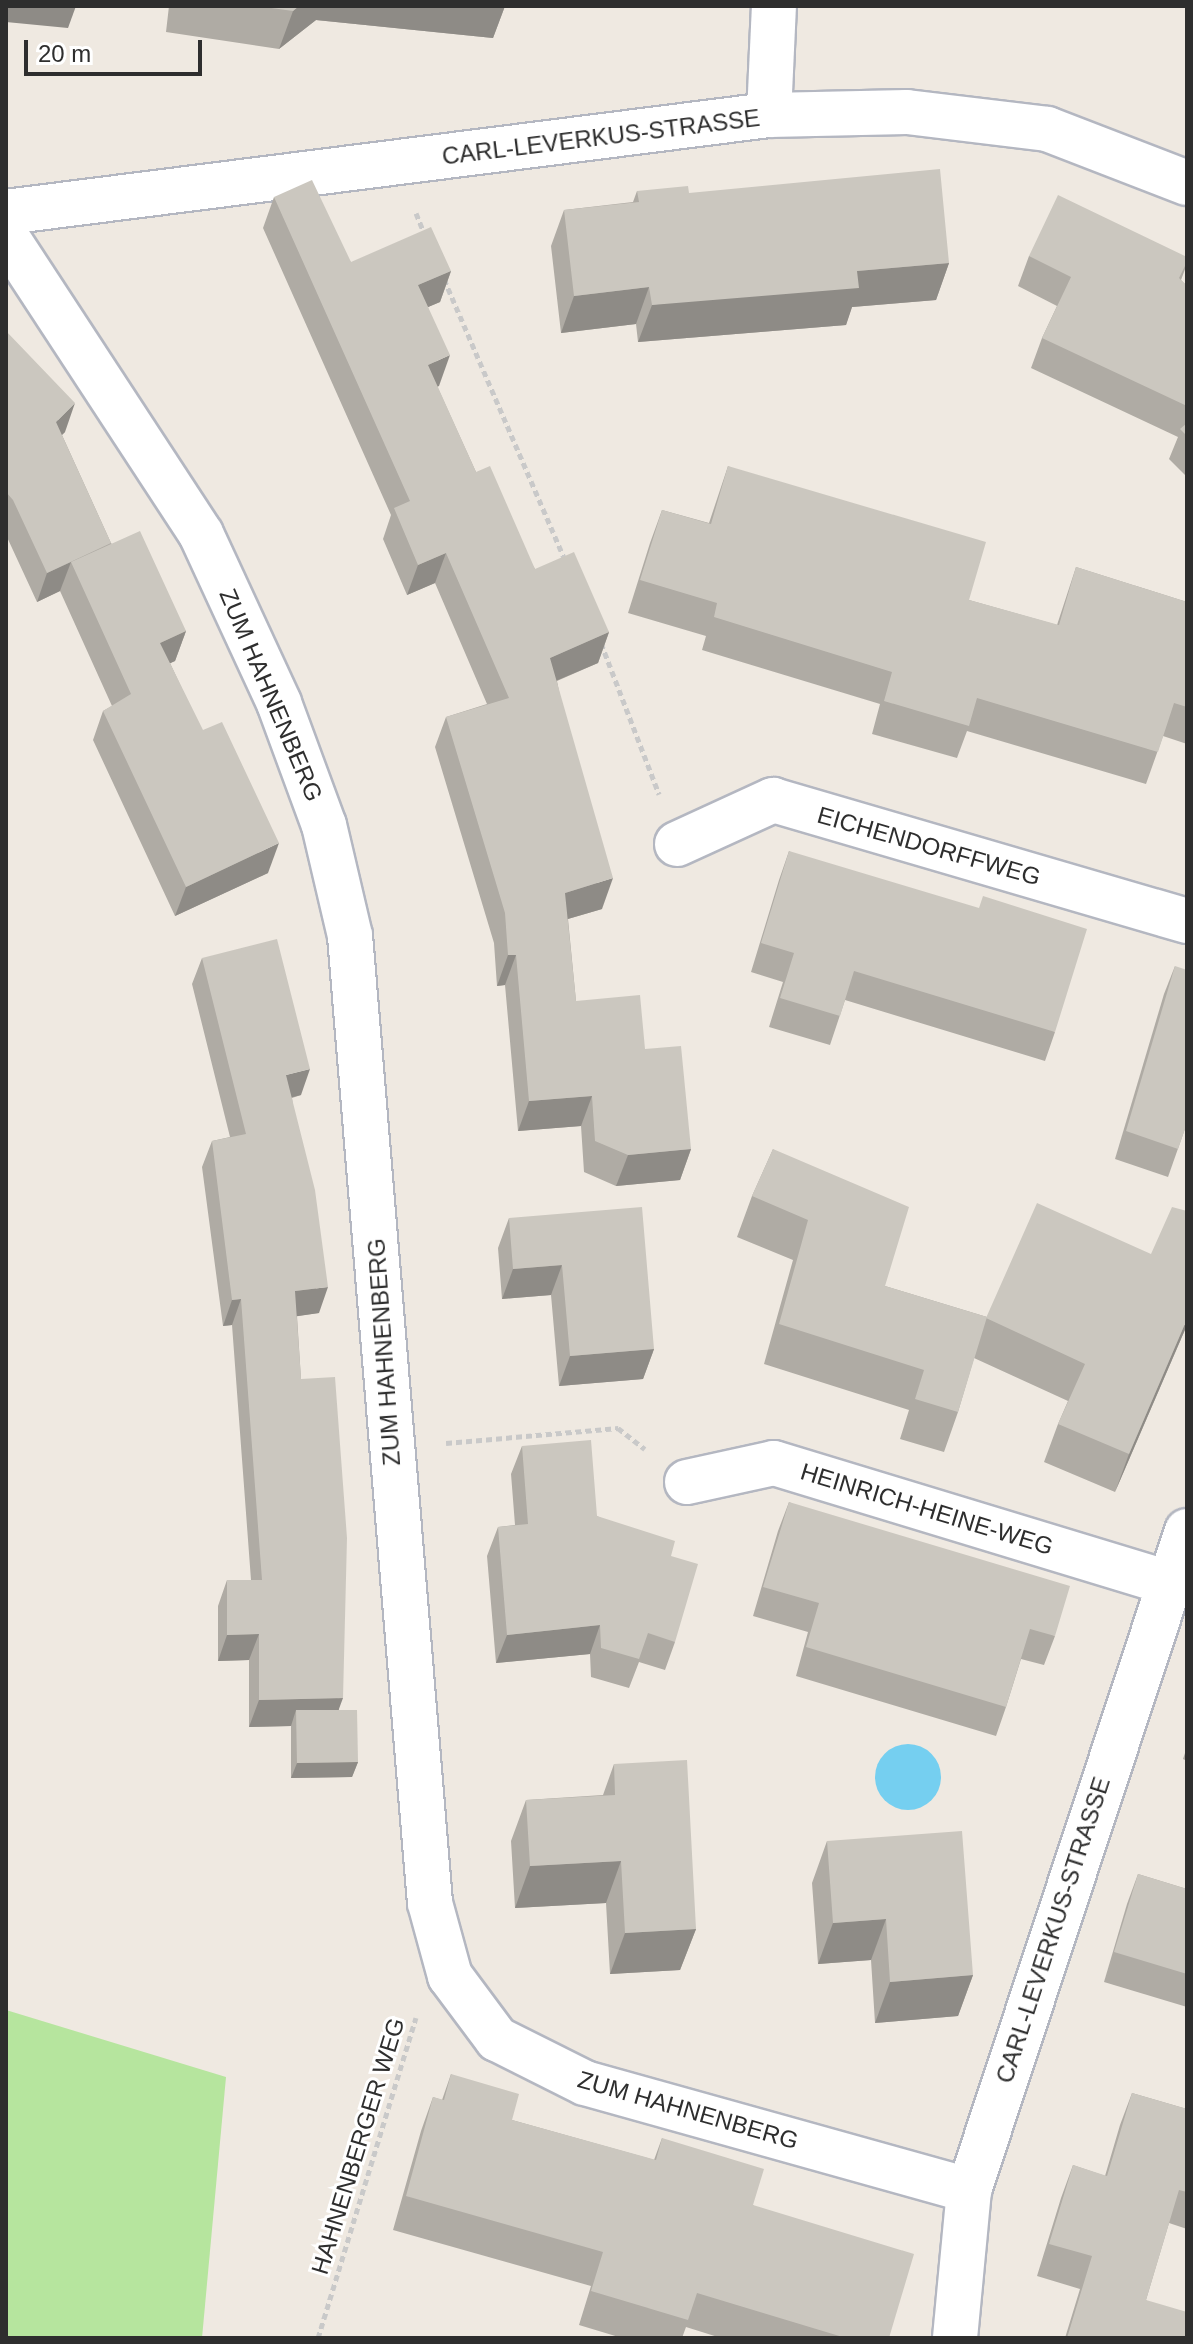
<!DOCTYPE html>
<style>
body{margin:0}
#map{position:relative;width:1193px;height:2344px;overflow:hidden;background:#efe9e1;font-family:Helvetica,sans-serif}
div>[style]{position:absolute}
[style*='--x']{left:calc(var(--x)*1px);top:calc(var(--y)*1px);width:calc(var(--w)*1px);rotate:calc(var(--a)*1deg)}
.green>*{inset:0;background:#b6e59e}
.water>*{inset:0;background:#75cff0}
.round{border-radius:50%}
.path>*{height:5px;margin-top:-2.5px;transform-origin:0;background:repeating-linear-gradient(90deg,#c9c9c9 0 6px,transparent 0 10px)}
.roads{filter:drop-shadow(2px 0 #b4b7c1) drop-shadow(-2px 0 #b4b7c1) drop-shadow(0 2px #b4b7c1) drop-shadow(0 -2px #b4b7c1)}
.minor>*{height:44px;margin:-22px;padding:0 22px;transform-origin:22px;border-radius:22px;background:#fff}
.wall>*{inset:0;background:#afaba4}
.shaded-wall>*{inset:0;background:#8e8b86}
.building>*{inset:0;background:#cbc7bf}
span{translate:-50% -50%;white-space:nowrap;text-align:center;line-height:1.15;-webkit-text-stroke:6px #fff;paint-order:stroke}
.street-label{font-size:24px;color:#2e2e2e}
.frame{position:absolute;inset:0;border:8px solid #2e2e2e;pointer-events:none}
.scale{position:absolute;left:24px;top:40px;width:178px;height:36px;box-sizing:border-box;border:4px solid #2e2e2e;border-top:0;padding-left:10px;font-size:24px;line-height:28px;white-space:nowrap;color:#2e2e2e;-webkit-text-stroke:6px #fff;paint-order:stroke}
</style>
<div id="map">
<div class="green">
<div style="clip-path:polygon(6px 2010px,226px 2077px,202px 2338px,6px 2338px)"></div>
</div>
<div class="water">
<div class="round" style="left:875px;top:1744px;width:66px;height:66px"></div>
</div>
<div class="path">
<div style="--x:416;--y:213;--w:22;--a:68"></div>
<div style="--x:444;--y:279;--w:306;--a:66.7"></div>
<div style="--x:601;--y:643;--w:162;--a:69"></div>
<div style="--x:446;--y:1443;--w:173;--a:-5"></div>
<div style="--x:618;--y:1428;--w:34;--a:38"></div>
<div style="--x:318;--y:2338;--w:335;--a:-73"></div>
</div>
<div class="roads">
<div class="minor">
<div style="--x:769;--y:115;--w:109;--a:-87.4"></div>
<div style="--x:6;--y:212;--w:769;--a:-7.25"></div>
<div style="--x:769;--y:115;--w:138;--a:-1.2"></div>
<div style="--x:907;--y:112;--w:141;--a:6.9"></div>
<div style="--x:1047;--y:129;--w:150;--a:21.1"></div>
<div style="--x:6;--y:236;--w:356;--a:56.8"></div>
<div style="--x:201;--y:534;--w:186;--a:65.2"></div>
<div style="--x:279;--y:703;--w:130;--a:69.8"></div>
<div style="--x:324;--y:825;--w:114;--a:76.8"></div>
<div style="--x:350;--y:936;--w:970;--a:85.27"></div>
<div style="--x:430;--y:1903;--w:76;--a:74.7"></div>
<div style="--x:450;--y:1976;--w:79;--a:53.3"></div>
<div style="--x:497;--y:2039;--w:98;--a:26.6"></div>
<div style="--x:585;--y:2083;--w:399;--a:15.6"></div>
<div style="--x:677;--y:844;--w:106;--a:-24.6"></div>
<div style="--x:773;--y:800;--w:431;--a:16.3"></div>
<div style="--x:687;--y:1482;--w:89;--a:-12.3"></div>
<div style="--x:774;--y:1463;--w:410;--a:16.9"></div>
<div style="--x:955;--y:2338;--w:149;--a:-84.6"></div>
<div style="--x:969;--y:2190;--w:694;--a:-71.7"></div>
</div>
</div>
<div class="wall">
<div style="clip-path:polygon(169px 6px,505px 6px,493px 38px,316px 20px,279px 49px,166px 32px)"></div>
<div style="clip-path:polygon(637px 191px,689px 193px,949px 263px,936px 300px,852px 307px,846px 325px,638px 342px,636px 324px,561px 333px,551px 246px,564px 210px,633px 202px)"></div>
<div style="clip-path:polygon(274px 197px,351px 262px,451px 271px,440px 302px,428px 307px,439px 386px,437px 386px,476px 472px,535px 569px,609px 632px,598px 663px,557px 681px,602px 909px,568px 919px,576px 1001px,645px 1049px,691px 1149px,680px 1180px,616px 1186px,584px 1172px,581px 1126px,518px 1131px,505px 985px,497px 986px,494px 943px,435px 747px,446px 717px,487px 704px,435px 583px,407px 595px,383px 539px,391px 515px,263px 228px)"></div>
<div style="clip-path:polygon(1029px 256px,1187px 264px,1181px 280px,1187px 286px,1187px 477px,1169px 459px,1178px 437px,1031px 368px,1042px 338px,1057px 306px,1018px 286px)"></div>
<div style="clip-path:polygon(6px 331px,65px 432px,62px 435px,111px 543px,186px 631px,175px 661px,170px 663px,268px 873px,175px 916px,93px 740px,103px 711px,112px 706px,60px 591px,37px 602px,6px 535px)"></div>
<div style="clip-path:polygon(728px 466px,969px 600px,1057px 625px,1076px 567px,1187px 602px,1187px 744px,1163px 736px,1146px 784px,967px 731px,957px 758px,872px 734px,880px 704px,702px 650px,706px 636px,628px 613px,650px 543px,662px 510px,709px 523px)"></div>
<div style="clip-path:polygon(789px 851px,1055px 1032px,1045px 1061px,845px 1000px,830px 1045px,769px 1027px,783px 982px,751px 972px,779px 880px)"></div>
<div style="clip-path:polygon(202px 958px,301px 1095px,292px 1098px,319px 1313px,297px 1316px,301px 1379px,339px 1710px,358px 1762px,352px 1777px,291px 1778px,291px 1726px,249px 1727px,249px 1660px,218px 1661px,218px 1606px,227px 1580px,251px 1580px,232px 1325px,223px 1326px,202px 1167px,212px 1141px,230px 1137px,192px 984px)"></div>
<div style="clip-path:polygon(1175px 966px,1187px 1123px,1168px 1177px,1115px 1159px,1164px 994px)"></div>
<div style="clip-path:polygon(773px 1149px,885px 1286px,987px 1317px,1187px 1325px,1115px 1492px,1044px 1462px,1058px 1424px,1068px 1401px,974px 1358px,958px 1412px,944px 1452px,900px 1439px,909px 1410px,764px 1364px,793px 1260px,737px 1237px,752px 1196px)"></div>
<div style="clip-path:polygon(509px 1218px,654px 1349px,643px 1379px,559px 1386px,551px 1295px,502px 1299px,498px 1248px)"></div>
<div style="clip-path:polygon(522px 1446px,597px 1516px,671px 1556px,675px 1642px,665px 1670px,639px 1662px,629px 1688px,591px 1677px,590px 1654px,496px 1663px,487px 1556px,498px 1527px,515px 1525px,511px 1474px)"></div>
<div style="clip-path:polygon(789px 1502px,1055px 1636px,1044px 1665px,1021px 1659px,1006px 1707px,996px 1736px,796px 1676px,808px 1632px,753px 1616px,778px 1531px)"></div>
<div style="clip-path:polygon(1187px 1747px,1187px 1761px,1183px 1759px)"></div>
<div style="clip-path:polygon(614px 1764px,696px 1929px,680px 1970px,610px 1974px,606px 1903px,515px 1908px,511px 1841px,526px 1800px,603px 1795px)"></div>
<div style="clip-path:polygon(827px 1841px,973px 1975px,958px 2016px,875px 2023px,871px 1960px,818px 1964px,812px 1883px)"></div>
<div style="clip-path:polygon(1138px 1874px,1187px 1889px,1187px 2007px,1104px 1982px,1127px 1904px)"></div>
<div style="clip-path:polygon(451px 2074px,512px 2120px,654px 2160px,662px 2138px,753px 2205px,889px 2338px,721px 2338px,686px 2327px,682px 2338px,622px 2338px,579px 2325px,591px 2286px,393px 2230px,421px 2131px,433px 2097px,442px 2100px)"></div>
<div style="clip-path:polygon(1132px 2093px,1187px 2109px,1187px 2229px,1169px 2223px,1146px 2300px,1187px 2338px,1065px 2338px,1080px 2289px,1037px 2276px,1061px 2198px,1073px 2165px,1105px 2176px,1120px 2125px)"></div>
</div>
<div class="shaded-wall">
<div style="clip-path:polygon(6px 6px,76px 6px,68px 28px,6px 22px)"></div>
<div style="clip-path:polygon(299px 6px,505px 6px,493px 38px,316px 20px,279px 49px,293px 11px)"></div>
<div style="clip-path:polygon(949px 263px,936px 300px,852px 307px,846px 325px,638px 342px,652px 305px,857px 271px)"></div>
<div style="clip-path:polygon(451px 271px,440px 302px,407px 316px,418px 285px)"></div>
<div style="clip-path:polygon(649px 287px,636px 324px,561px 333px,574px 296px)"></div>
<div style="clip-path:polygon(450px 355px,439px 386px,417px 396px,428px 365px)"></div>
<div style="clip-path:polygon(75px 403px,65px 432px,45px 451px,56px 422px)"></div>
<div style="clip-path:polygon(446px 553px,435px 583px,407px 595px,418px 565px)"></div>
<div style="clip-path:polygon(71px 562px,60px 591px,37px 602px,47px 573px)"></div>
<div style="clip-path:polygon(186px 631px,175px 661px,149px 673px,160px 643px)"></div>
<div style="clip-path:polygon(609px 632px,598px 663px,539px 688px,550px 658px)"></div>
<div style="clip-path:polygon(279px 843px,268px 873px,175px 916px,186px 887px)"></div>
<div style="clip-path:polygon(613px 878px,602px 909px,554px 923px,565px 893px)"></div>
<div style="clip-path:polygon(508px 955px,516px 955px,505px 985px,497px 986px)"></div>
<div style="clip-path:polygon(310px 1069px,301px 1095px,277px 1101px,286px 1075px)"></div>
<div style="clip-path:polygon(592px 1096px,581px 1126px,518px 1131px,529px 1101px)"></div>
<div style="clip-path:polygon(691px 1149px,680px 1180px,616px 1186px,628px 1155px)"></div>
<div style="clip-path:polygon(562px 1265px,551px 1295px,502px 1299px,513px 1269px)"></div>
<div style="clip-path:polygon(328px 1287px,319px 1313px,285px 1318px,295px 1291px)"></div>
<div style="clip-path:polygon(241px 1299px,232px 1325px,223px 1326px,232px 1300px)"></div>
<div style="clip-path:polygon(1187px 1319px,1187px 1325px,1115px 1492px,1129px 1454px)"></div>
<div style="clip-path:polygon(654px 1349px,643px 1379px,559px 1386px,570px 1356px)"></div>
<div style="clip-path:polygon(600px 1625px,590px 1654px,496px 1663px,507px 1635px)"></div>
<div style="clip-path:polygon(259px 1634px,249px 1660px,218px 1661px,227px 1635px)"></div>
<div style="clip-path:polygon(343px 1698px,333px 1725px,296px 1710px,291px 1726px,249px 1727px,259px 1700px)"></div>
<div style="clip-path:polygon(358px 1762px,352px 1777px,291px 1778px,297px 1763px)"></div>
<div style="clip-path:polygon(621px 1861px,606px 1903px,515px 1908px,530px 1866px)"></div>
<div style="clip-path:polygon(886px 1919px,871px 1960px,818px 1964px,833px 1923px)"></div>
<div style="clip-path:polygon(696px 1929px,680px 1970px,610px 1974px,625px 1933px)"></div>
<div style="clip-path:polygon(973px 1975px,958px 2016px,875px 2023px,890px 1982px)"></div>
</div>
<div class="building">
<div style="clip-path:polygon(257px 6px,299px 6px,293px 11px)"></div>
<div style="clip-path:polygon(940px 169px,949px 263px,857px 271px,859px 288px,652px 305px,649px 287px,574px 296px,564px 210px,639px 202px,637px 191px,688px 186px,689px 193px)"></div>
<div style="clip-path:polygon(312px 180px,351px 262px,431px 227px,451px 271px,418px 285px,450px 355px,428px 365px,476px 472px,490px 466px,535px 569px,574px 552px,609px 632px,550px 658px,613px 878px,565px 893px,576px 1001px,640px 995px,645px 1049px,681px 1046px,691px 1149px,628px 1155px,595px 1141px,592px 1096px,529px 1101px,516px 955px,508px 955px,505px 913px,446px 717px,509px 698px,446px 553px,418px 565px,394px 508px,410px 501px,274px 197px)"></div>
<div style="clip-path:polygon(1058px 195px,1187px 257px,1187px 262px,1179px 278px,1187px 286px,1187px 406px,1042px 338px,1071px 277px,1029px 256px)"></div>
<div style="clip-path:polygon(6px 331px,75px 403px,56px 422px,111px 543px,47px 573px,13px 500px,6px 492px)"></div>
<div style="clip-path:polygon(1187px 423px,1187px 436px,1180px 429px)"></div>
<div style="clip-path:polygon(728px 466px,986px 542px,969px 600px,1059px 625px,1076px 567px,1187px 602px,1187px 707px,1174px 703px,1158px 752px,977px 698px,969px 726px,884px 701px,892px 672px,714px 617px,717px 603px,640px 580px,662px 510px,711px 524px)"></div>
<div style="clip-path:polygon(140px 531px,186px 631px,160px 643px,203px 730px,222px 722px,279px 843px,186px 887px,103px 711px,131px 694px,71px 562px)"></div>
<div style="clip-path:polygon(789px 851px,979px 908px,983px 896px,1087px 929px,1055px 1032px,854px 971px,840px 1016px,780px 998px,794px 953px,761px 943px)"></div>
<div style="clip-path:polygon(277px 939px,310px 1069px,286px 1075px,315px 1190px,328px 1287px,295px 1291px,301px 1379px,335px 1377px,347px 1538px,343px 1698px,259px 1700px,259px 1634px,227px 1635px,227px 1580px,262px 1580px,241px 1299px,232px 1300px,212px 1141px,246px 1134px,202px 958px)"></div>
<div style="clip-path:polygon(1175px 966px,1187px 970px,1187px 1123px,1178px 1149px,1126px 1131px)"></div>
<div style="clip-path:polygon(773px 1149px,909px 1207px,885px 1286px,987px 1317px,958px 1412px,915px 1399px,924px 1370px,779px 1324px,808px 1220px,752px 1196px)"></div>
<div style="clip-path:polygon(1037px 1203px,1151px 1254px,1172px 1207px,1187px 1211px,1187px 1319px,1129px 1454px,1058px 1424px,1085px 1364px,986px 1318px)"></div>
<div style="clip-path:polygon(642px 1207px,654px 1349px,570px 1356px,562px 1265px,513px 1269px,509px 1218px)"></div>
<div style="clip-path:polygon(591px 1440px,597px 1516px,675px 1541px,671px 1556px,698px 1564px,675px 1642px,648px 1633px,639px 1659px,601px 1648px,600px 1625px,507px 1635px,498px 1527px,528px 1524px,522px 1446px)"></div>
<div style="clip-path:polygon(789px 1502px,1070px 1586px,1055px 1636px,1030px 1629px,1006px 1707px,806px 1647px,819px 1603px,763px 1587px)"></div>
<div style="clip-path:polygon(296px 1710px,357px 1710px,358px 1762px,297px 1763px)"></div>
<div style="clip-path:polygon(687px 1760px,696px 1929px,625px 1933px,621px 1861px,530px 1866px,526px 1800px,615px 1795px,614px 1764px)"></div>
<div style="clip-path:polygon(962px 1831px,973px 1975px,890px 1982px,886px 1919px,833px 1923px,827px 1841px)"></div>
<div style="clip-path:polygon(1138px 1874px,1187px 1889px,1187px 1974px,1114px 1952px)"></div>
<div style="clip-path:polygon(451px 2074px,519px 2094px,512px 2120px,656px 2160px,662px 2138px,764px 2169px,753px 2205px,914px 2254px,889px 2338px,846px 2338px,697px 2293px,688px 2320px,591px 2291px,603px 2252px,406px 2196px,433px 2097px,444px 2100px)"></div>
<div style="clip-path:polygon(1132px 2093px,1187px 2109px,1187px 2192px,1179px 2190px,1146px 2300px,1187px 2312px,1187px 2338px,1067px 2338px,1092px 2256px,1049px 2244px,1073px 2165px,1107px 2176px)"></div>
</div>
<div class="street-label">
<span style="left:601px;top:137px;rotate:-7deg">CARL-LEVERKUS-STRASSE</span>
<span style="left:271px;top:695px;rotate:67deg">ZUM HAHNENBERG</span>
<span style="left:929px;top:846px;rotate:16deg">EICHENDORFFWEG</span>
<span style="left:384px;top:1352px;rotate:-94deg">ZUM HAHNENBERG</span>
<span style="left:927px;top:1509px;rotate:17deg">HEINRICH-HEINE-WEG</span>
<span style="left:1053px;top:1930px;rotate:-72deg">CARL-LEVERKUS-STRASSE</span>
<span style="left:688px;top:2110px;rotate:16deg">ZUM HAHNENBERG</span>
<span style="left:358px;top:2146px;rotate:-73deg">HAHNENBERGER WEG</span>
</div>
<div class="frame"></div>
<div class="scale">20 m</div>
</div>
